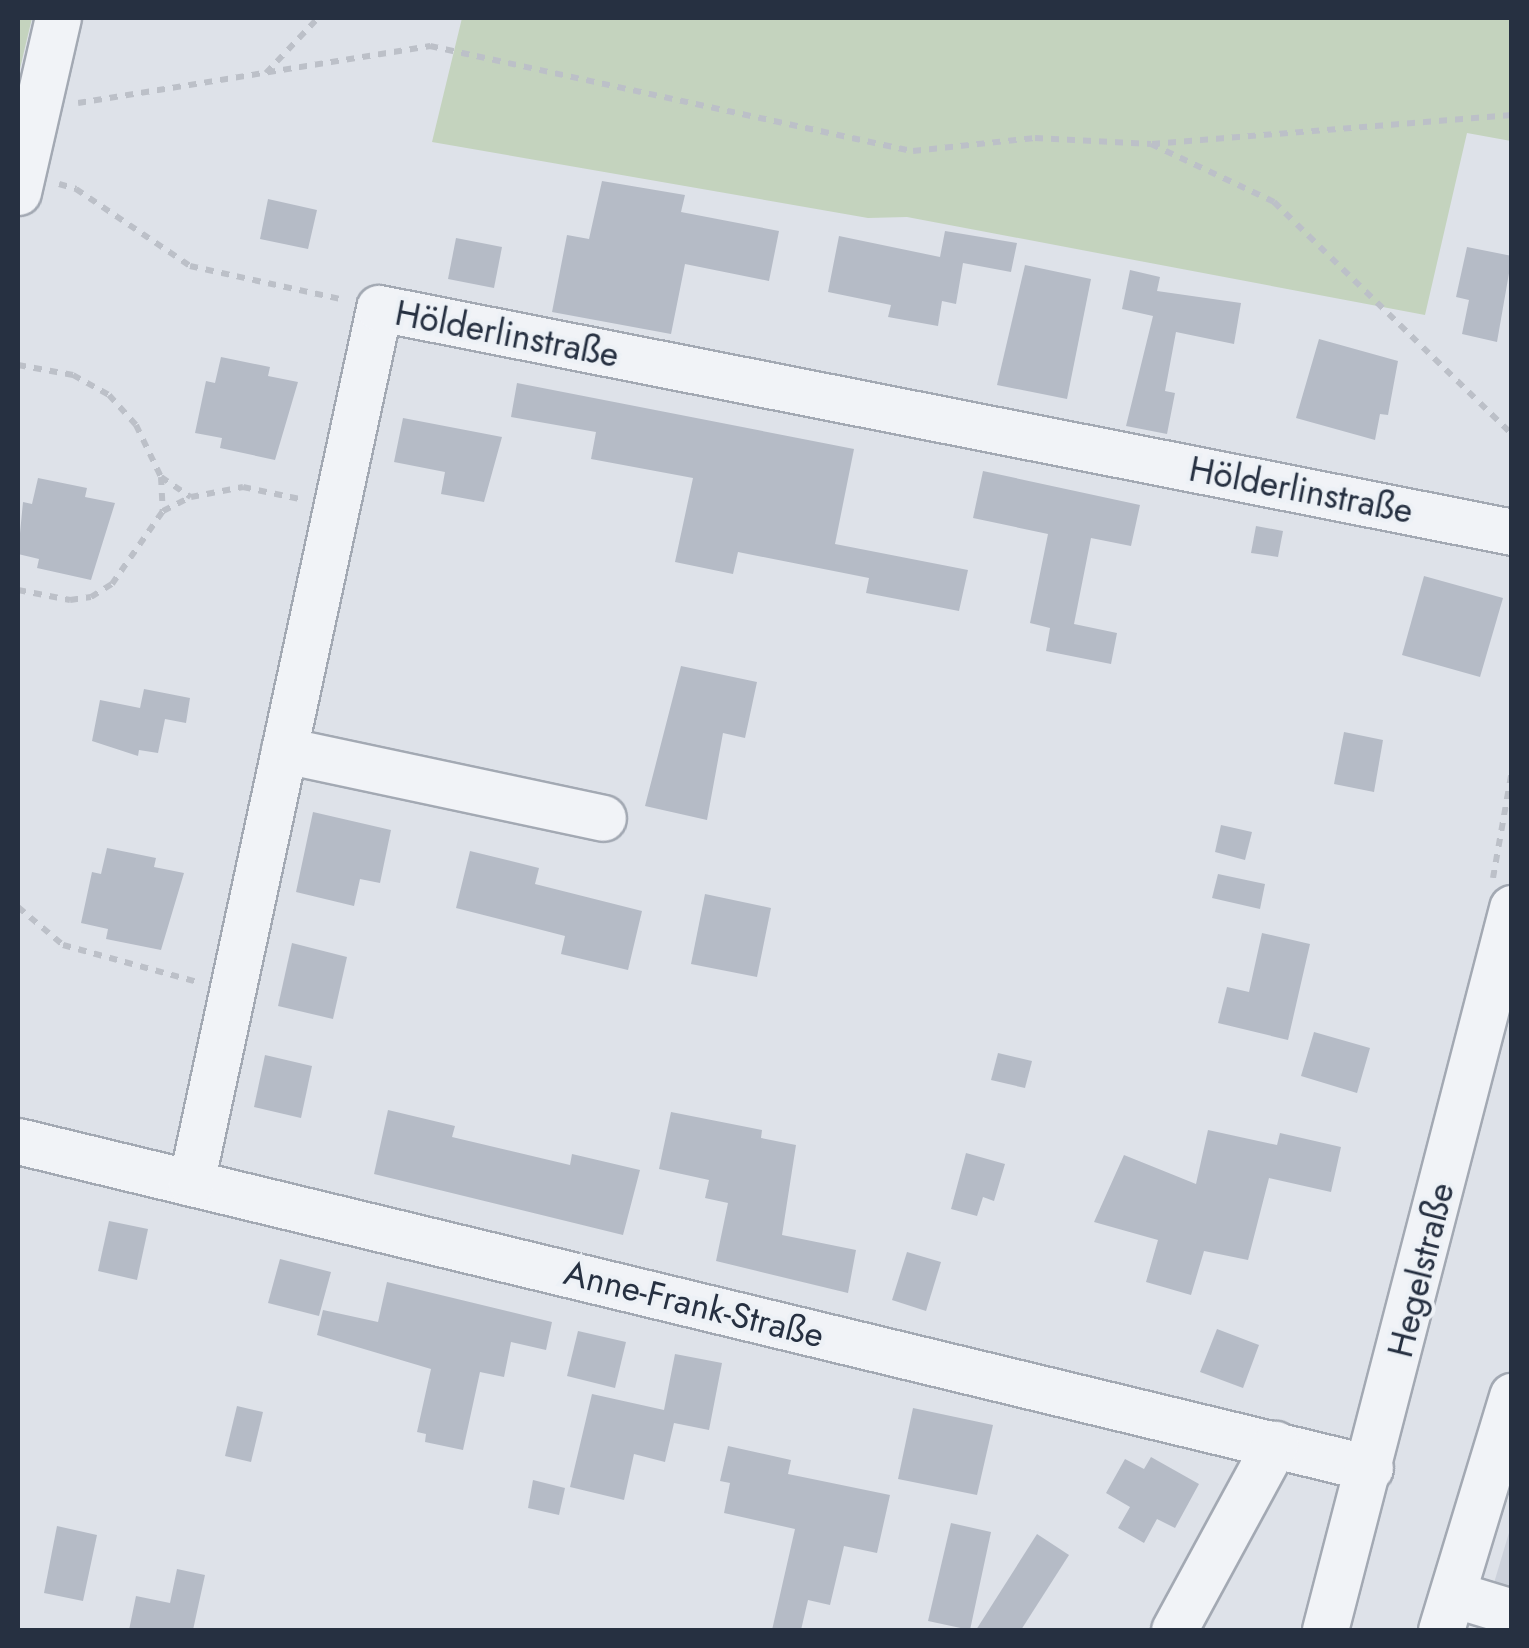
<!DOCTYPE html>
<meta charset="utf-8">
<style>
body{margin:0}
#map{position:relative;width:1529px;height:1648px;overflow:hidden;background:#dee2e9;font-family:Jost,sans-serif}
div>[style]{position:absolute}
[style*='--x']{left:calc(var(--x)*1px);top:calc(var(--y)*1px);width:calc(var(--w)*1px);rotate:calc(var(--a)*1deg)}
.built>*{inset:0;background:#ccd1db}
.green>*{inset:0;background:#c4d3be}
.building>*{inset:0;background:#b5bbc6}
.path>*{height:6px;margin-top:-3px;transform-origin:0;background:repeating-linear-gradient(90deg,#bcc0c8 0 8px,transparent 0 16px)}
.roads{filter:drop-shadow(2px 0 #a3a9b3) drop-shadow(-2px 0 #a3a9b3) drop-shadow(0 2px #a3a9b3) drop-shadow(0 -2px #a3a9b3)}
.minor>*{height:45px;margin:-22.5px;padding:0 22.5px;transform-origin:22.5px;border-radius:22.5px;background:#f1f3f7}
span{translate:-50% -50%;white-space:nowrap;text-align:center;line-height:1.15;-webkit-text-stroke:8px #edf1f6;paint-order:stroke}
.street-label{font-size:35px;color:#263041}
.frame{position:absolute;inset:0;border:20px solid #263041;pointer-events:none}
</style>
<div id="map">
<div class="built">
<div style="clip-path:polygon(1511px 1526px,1511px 1630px,1480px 1630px)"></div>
</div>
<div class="green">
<div style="clip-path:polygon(18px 18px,32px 18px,18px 77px)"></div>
<div style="clip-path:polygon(462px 18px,1511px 18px,1511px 141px,1467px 133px,1425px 315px,907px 217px,868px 218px,432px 142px)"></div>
</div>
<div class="building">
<div style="clip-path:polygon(602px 181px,685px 195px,681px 212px,779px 231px,769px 281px,685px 264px,671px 334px,552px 312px,567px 235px,589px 239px)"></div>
<div style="clip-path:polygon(268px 199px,317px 210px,308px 249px,260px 239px)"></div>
<div style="clip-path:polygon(945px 231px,1017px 243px,1011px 272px,963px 263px,956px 304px,942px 301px,938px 326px,888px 317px,891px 305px,828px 292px,839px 236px,940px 257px)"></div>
<div style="clip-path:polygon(456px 238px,502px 247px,494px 288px,448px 279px)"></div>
<div style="clip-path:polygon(1467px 247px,1512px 256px,1497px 342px,1462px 334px,1469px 300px,1456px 297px)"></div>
<div style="clip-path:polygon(1025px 265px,1091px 279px,1067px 399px,997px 385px)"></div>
<div style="clip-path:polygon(1130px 270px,1160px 277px,1157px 291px,1241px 303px,1234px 344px,1176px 332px,1165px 391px,1175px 393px,1167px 434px,1126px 426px,1153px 316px,1122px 309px)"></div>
<div style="clip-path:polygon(1319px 339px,1398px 361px,1388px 415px,1380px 414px,1375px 440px,1296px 418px)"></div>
<div style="clip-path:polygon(221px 357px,270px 367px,268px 376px,298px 382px,275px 460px,220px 448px,222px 438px,195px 433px,206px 381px,215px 383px)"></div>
<div style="clip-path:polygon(517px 383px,854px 449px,835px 544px,968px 570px,959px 611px,866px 593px,869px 578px,738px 552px,733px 574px,675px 562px,693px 478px,591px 459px,596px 432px,511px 417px)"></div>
<div style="clip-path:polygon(403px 418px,502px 437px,484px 502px,441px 494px,445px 472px,394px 462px)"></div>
<div style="clip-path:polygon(983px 471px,1140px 505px,1131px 546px,1091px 538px,1074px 624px,1117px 633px,1111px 664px,1046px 651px,1050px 628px,1030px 623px,1048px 534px,973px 518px)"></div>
<div style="clip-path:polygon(38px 478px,87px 488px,85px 497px,115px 503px,91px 580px,37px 568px,39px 559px,18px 554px,23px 502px,32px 504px)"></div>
<div style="clip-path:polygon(1256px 526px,1283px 531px,1278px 557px,1251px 553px)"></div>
<div style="clip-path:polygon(1424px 576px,1503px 598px,1480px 677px,1402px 655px)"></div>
<div style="clip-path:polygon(681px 666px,757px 682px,745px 738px,723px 733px,707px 820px,645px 806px)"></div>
<div style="clip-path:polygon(144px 689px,190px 698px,186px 723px,165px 719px,158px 753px,139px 750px,138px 756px,92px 741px,100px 700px,140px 708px)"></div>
<div style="clip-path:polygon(1344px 732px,1383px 740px,1374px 792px,1334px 784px)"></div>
<div style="clip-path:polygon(313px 812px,391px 830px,380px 883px,360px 879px,354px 906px,296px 892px)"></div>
<div style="clip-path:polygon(1221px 825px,1252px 832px,1245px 860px,1215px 852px)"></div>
<div style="clip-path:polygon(107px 848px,156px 858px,154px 867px,184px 873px,161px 950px,106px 939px,108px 929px,81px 923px,92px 872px,101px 874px)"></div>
<div style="clip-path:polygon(470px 851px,539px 868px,535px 884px,642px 911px,628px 970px,561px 954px,565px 936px,456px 908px)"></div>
<div style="clip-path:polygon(1218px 874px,1265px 884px,1260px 909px,1212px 898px)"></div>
<div style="clip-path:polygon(705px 894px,771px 908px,757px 977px,691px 964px)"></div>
<div style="clip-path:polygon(1262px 933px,1310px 944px,1288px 1040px,1218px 1023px,1227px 987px,1249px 992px)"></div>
<div style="clip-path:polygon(292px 943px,347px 957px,333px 1019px,278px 1006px)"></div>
<div style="clip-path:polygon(1314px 1032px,1370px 1048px,1357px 1093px,1301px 1076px)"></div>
<div style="clip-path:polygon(998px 1053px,1032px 1061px,1025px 1088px,991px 1080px)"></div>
<div style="clip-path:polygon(265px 1055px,312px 1066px,301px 1118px,254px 1107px)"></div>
<div style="clip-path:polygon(388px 1110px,455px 1126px,452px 1137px,570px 1165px,572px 1154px,640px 1170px,623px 1235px,374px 1174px)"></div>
<div style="clip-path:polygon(671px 1112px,762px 1130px,761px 1138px,796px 1145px,782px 1235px,856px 1250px,848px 1293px,716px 1261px,728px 1203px,705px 1198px,709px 1180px,659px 1169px)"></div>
<div style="clip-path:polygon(1208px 1130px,1277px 1145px,1280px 1133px,1341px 1147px,1331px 1192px,1269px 1178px,1248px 1260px,1204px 1251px,1191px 1295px,1146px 1282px,1158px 1240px,1094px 1222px,1124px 1155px,1196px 1184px)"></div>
<div style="clip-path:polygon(966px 1153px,1005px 1164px,994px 1201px,983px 1197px,977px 1216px,951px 1209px)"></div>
<div style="clip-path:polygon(109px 1221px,148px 1229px,137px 1280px,98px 1271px)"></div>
<div style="clip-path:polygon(907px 1252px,941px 1262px,926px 1311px,892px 1300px)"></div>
<div style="clip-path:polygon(280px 1259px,331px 1272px,319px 1316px,268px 1303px)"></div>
<div style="clip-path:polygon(387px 1282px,552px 1322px,546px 1350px,511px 1342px,504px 1377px,480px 1372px,463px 1450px,425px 1442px,426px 1434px,417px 1432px,431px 1369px,317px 1335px,323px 1310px,378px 1322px)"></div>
<div style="clip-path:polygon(1217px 1329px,1259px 1345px,1243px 1388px,1200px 1372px)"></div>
<div style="clip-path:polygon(578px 1331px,626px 1342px,615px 1388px,567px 1376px)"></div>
<div style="clip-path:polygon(675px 1354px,722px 1363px,709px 1430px,674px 1423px,665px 1462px,634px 1454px,624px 1500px,570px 1487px,592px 1394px,664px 1410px)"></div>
<div style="clip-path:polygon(237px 1406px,263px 1412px,251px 1462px,225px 1456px)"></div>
<div style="clip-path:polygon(913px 1408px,993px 1425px,977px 1495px,898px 1479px)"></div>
<div style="clip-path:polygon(728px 1446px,791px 1460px,788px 1474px,890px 1495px,877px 1553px,844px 1546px,830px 1605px,808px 1600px,801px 1630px,772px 1630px,795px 1529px,724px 1513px,730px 1483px,720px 1481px)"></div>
<div style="clip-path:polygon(1151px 1457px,1199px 1484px,1175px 1528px,1157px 1519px,1144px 1543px,1118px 1528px,1130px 1507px,1106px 1493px,1125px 1459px,1144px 1469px)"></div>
<div style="clip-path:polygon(533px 1480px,565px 1488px,559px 1515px,528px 1508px)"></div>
<div style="clip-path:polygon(951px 1523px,991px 1532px,970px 1630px,928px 1621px)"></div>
<div style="clip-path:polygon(57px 1526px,97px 1535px,83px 1601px,44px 1593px)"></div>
<div style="clip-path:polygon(1037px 1534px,1069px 1555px,1021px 1630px,976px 1630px)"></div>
<div style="clip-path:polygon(177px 1569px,205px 1575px,193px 1630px,129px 1630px,136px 1596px,170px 1603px)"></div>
</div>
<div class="path">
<div style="--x:266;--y:73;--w:76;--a:-46.6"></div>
<div style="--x:78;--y:103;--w:357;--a:-9.2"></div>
<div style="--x:430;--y:46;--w:494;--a:12.3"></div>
<div style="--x:913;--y:151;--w:123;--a:-6.1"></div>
<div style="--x:1035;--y:138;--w:116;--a:3"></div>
<div style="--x:1151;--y:144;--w:136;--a:25.2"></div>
<div style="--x:1274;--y:202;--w:332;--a:44.3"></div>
<div style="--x:1152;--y:144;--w:361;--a:-4.6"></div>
<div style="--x:59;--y:184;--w:18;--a:16"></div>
<div style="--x:76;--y:189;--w:138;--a:34"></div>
<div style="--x:190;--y:266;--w:158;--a:12.4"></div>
<div style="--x:18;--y:365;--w:56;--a:10.3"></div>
<div style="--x:73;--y:375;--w:41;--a:29.1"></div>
<div style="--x:109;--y:395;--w:40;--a:48"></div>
<div style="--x:136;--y:425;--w:58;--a:64.3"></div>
<div style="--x:161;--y:477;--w:36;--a:34"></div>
<div style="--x:191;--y:497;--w:53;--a:-10.9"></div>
<div style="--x:243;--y:487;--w:58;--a:11.9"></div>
<div style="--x:161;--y:477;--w:34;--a:87"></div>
<div style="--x:18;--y:590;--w:53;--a:10.9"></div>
<div style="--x:70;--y:600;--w:21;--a:-8"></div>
<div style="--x:91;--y:597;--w:25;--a:-32"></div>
<div style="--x:112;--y:584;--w:89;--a:-55.1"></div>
<div style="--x:163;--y:511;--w:29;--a:-27"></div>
<div style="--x:1493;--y:878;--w:110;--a:-80"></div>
<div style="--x:18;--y:907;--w:59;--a:40.2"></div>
<div style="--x:63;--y:945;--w:139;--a:15.4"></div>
</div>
<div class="roads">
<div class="minor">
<div style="--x:18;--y:192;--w:179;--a:-77.1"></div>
<div style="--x:284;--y:750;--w:326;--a:12"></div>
<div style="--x:18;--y:1141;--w:1391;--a:13.6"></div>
<div style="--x:191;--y:1183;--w:895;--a:-77.87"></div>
<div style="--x:379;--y:308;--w:1155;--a:11.18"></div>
<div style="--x:1453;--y:1594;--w:62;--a:17"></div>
<div style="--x:1174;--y:1630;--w:212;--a:-61.5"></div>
<div style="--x:1325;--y:1630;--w:746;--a:-75.48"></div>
<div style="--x:1441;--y:1630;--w:245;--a:-73.1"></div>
</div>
</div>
<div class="street-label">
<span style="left:507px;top:334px;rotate:11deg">Hölderlinstraße</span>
<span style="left:1301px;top:490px;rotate:11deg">Hölderlinstraße</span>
<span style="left:1421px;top:1270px;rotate:-76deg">Hegelstraße</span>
<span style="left:694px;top:1304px;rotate:14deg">Anne-Frank-Straße</span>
</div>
<div class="frame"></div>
</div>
